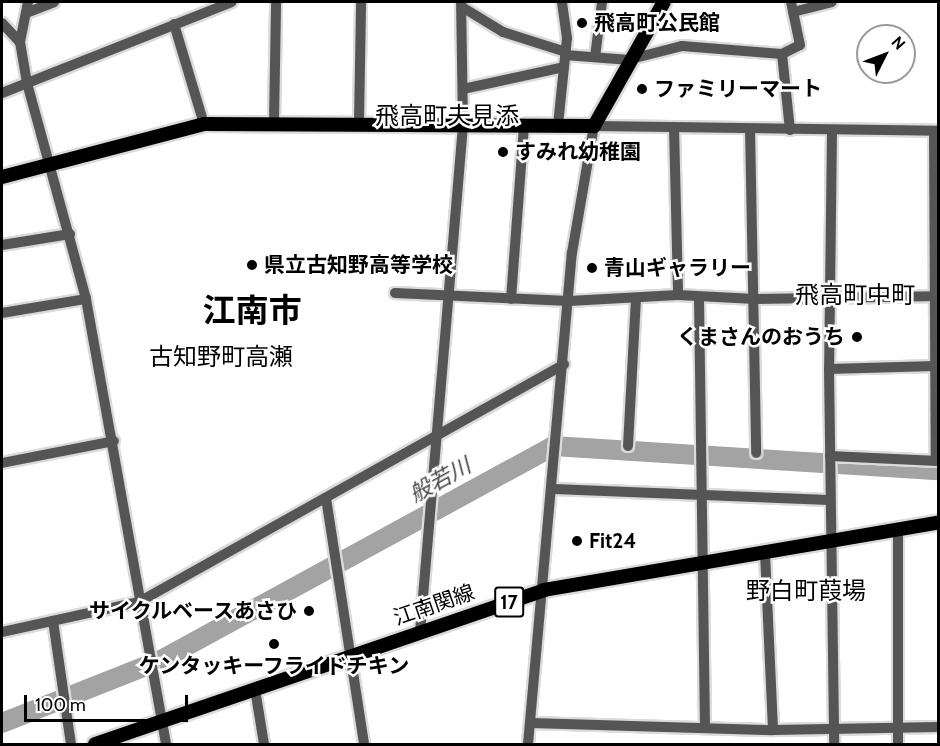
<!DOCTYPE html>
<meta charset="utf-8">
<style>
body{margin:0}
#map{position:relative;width:940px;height:746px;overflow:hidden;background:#fff;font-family:Cabin,"Noto Sans JP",sans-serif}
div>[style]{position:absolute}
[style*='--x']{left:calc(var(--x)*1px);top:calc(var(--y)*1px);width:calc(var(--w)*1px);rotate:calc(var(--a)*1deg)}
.river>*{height:20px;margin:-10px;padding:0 10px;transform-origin:10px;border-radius:10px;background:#a3a3a3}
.roads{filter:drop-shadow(2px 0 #dbdbdb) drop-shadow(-2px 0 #dbdbdb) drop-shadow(0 2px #dbdbdb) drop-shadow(0 -2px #dbdbdb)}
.minor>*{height:10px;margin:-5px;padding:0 5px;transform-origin:5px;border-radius:5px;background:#555}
.major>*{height:14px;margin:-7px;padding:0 7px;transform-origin:7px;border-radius:7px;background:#000}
.dots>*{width:16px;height:16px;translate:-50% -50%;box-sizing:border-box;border:3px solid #fff;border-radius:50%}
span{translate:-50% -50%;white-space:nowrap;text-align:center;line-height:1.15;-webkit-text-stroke:5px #fff;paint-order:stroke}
.shield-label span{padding:2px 4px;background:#fff;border:2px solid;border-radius:4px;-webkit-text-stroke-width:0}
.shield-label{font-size:20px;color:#000;font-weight:700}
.poi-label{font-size:21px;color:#000;font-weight:700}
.left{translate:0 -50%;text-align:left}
.right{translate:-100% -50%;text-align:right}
.street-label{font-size:21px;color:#000}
.water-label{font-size:22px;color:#444;font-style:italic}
.quarter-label{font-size:24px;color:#000}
.town-label{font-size:33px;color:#000;font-weight:700}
.frame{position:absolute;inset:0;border:3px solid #000;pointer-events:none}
.north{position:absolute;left:856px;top:24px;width:60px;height:60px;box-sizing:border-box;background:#fff;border:2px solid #999;border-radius:50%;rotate:48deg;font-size:16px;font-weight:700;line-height:24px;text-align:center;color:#000}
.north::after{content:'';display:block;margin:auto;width:21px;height:27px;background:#000;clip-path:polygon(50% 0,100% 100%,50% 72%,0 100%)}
.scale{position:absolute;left:24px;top:695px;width:164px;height:27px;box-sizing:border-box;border:3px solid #000;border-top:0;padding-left:8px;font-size:18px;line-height:21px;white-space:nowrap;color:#000;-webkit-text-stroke:4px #fff;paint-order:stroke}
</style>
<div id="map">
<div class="river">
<div style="--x:2;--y:723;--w:171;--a:-21.6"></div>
<div style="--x:161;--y:660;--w:447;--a:-28.6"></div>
<div style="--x:553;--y:446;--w:386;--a:3.6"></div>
</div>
<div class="roads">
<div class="minor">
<div style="--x:28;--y:2;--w:41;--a:101.3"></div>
<div style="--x:20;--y:42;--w:42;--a:80.3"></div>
<div style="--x:27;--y:83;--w:224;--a:74.7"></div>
<div style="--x:86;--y:299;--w:452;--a:79.8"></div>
<div style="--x:462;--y:7;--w:48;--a:31.4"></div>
<div style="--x:503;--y:32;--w:66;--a:17.6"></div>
<div style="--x:793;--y:12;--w:40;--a:-14.4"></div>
<div style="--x:26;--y:13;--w:30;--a:-21"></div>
<div style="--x:2;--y:23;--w:26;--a:47"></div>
<div style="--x:174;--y:24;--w:104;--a:73.3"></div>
<div style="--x:565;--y:55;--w:65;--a:4.4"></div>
<div style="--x:595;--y:57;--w:55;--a:-82.7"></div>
<div style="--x:631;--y:59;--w:53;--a:-14.3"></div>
<div style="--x:682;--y:46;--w:100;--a:4.6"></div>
<div style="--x:463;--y:89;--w:103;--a:-12.3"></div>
<div style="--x:2;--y:93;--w:247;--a:-21.6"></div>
<div style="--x:274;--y:122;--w:120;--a:-89"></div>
<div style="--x:359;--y:122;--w:120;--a:-89"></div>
<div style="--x:558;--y:125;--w:87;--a:-84.1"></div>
<div style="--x:567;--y:38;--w:36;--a:-98"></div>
<div style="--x:674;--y:127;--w:168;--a:88.6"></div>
<div style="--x:750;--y:129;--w:324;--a:88.9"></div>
<div style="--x:790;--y:130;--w:76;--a:-96"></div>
<div style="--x:782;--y:54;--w:20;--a:-27"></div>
<div style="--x:800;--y:45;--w:44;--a:-101.8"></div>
<div style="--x:832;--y:131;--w:238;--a:90.7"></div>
<div style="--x:829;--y:369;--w:375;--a:89.2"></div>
<div style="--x:934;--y:131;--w:330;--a:89.7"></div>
<div style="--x:2;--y:245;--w:69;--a:-9.2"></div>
<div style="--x:395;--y:293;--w:174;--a:2.6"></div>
<div style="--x:569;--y:301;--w:109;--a:-3.2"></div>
<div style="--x:678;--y:295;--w:77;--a:3"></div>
<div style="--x:755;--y:299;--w:183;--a:-0.9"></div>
<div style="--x:699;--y:298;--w:429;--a:89.2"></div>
<div style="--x:511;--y:299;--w:174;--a:-85.7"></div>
<div style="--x:2;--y:313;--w:85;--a:-9.5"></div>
<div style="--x:829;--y:369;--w:106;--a:-1.6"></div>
<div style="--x:628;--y:446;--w:148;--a:-86.9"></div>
<div style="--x:830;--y:456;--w:108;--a:2.7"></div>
<div style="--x:2;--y:463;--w:114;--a:-11.1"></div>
<div style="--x:553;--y:489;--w:277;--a:2.3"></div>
<div style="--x:326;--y:498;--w:249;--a:81.2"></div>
<div style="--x:898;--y:530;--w:214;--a:90"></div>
<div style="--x:765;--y:553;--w:177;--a:87.4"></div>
<div style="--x:53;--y:621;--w:124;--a:81.7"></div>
<div style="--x:2;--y:632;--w:140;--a:-12.4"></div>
<div style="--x:139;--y:602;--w:487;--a:-29.2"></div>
<div style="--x:420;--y:632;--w:509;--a:-85.15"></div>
<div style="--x:463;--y:125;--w:123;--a:-90.9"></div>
<div style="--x:255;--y:689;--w:56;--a:80.7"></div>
<div style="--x:531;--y:723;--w:242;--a:1.7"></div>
<div style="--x:773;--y:730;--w:165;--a:-1"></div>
<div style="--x:528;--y:744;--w:493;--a:-84.9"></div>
<div style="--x:572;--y:253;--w:129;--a:-80.2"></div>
<div style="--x:594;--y:126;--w:344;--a:0.8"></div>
</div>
<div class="major">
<div style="--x:2;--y:177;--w:209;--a:-14.7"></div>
<div style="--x:204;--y:124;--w:390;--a:0.3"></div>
<div style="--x:594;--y:126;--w:142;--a:-60.6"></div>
<div style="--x:95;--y:744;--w:475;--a:-18.9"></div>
<div style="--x:544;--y:590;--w:400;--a:-9.7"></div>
</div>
</div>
<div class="dots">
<div style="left:582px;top:23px;background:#000"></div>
<div style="left:642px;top:89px;background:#000"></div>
<div style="left:503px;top:152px;background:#000"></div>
<div style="left:252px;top:265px;background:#000"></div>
<div style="left:592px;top:268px;background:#000"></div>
<div style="left:857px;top:337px;background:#000"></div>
<div style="left:577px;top:541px;background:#000"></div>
<div style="left:309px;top:611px;background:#000"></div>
<div style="left:274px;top:644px;background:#000"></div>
</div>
<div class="shield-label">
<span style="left:509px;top:602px">17</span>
</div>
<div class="poi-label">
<span class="left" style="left:594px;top:23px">飛高町公民館</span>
<span class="left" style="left:654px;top:89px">ファミリーマート</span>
<span class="left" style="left:515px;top:152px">すみれ幼稚園</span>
<span class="left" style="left:264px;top:265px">県立古知野高等学校</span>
<span class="left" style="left:604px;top:268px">青山ギャラリー</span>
<span class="right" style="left:845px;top:337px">くまさんのおうち</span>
<span class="left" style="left:589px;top:541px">Fit24</span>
<span class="right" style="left:297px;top:611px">サイクルベースあさひ</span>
<span style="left:274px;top:666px">ケンタッキーフライドチキン</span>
</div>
<div class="street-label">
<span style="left:434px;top:605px;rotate:-19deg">江南関線</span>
</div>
<div class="water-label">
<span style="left:440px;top:480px;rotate:-29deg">般若川</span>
</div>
<div class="quarter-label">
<span style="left:447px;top:116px">飛高町夫見添</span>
<span style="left:855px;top:295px">飛高町中町</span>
<span style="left:221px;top:357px">古知野町高瀬</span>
<span style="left:806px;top:591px">野白町葭場</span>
</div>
<div class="town-label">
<span style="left:252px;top:311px">江南市</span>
</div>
<div class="frame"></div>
<div class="north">N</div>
<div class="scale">100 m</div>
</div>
